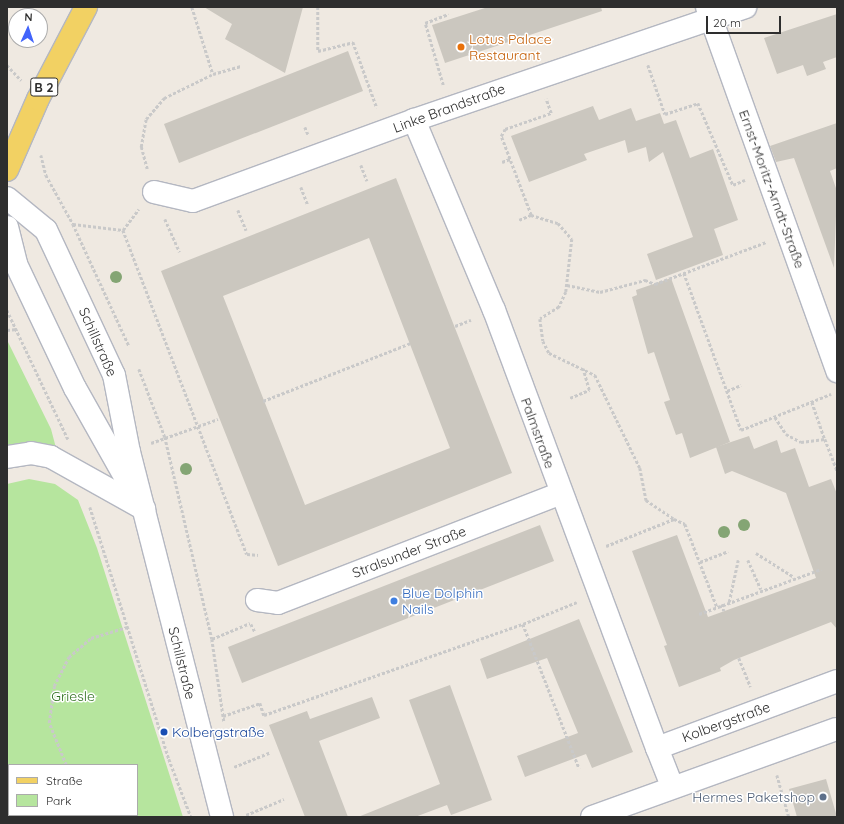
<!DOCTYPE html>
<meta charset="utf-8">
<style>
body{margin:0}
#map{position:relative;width:844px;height:824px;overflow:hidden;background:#efe9e1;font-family:Quicksand,sans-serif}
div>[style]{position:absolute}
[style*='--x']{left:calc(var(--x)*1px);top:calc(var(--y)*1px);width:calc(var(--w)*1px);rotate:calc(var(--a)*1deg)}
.green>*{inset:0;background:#b6e59e}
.building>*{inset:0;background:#cbc7bf}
.path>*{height:2.5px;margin-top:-1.25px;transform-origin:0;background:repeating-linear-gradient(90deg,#c9c9c9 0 3px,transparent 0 5px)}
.roads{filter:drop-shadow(1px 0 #b4b7c1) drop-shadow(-1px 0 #b4b7c1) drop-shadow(0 1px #b4b7c1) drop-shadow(0 -1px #b4b7c1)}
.minor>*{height:22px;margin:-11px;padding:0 11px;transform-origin:11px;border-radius:11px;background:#fff}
.major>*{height:22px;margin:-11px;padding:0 11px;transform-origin:11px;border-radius:11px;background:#f2d163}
.trees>*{width:12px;height:12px;margin:-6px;border-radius:50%;background:#84a574}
.dots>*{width:11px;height:11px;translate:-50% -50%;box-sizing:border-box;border:2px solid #fff;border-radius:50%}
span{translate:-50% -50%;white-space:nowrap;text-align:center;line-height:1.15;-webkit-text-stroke:3px #fff;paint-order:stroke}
.shield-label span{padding:1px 3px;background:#fff;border:1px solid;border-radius:3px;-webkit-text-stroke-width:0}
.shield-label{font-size:13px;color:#2e2e2e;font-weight:700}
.food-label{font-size:14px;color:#c56008}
.left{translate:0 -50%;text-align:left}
.street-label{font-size:14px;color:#2e2e2e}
.shop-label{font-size:14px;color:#366cbe}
.park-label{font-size:14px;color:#2c6e1b}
.transit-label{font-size:14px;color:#164399}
.service-label{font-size:14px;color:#4e5e75}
.right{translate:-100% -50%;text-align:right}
.frame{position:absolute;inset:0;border:8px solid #2e2e2e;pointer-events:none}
.legend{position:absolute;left:8px;top:764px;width:130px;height:52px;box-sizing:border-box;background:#fff;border:1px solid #ababab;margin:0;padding:5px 7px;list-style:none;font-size:12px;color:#2e2e2e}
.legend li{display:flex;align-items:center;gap:8px;height:20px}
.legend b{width:20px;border:1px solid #ababab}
.north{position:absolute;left:8px;top:8px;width:40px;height:40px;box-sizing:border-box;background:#fff;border:1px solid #ababab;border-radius:50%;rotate:3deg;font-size:11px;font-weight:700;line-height:16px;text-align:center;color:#2e2e2e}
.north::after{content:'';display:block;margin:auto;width:14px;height:18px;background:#4264fb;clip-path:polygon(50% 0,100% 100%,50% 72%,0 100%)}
.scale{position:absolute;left:706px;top:16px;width:75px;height:18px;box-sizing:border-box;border:2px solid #2e2e2e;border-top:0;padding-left:5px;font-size:12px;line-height:14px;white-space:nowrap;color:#2e2e2e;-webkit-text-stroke:3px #fff;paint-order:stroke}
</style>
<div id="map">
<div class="green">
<div style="clip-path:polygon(7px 340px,51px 429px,56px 448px,28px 442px,7px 445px)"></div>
<div style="clip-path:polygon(evenodd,29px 479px,55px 484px,78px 500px,97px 548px,183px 817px,7px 817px,7px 484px,29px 479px,9px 765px,137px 765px,137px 815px,9px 815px,9px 765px)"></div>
</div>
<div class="building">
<div style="clip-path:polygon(204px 7px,303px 7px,285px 73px,225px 39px,232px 24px)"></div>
<div style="clip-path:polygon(488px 7px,601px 7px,602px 11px,445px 63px,432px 25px)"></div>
<div style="clip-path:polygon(837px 14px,837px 57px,823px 62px,826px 69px,807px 76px,803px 65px,777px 74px,764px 38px)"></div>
<div style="clip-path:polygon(348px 51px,363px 91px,179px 163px,164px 124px)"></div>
<div style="clip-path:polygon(593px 106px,599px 120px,631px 108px,636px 121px,660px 113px,664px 124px,676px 120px,690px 158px,713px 149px,738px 220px,714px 229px,723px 255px,656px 280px,647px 254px,693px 237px,663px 152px,649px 162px,646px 147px,628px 153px,625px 140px,584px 154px,587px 160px,529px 182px,511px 136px)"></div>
<div style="clip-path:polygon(837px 123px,837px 168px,830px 171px,837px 191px,834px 268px,794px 158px,776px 162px,770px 146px)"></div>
<div style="clip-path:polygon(evenodd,396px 178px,512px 473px,278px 566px,161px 271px,396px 178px,369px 238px,450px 448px,305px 505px,223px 296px,369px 238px)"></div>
<div style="clip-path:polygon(671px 278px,730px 442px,690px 458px,682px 433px,676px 435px,664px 402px,670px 400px,654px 352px,648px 354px,632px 297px,637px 295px,636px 290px)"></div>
<div style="clip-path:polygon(749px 436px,754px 449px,777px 440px,781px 453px,795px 448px,809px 487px,831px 479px,837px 494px,837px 629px,831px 622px,734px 660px,720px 668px,721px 671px,679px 687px,664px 646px,667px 645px,632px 551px,677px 535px,708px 617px,816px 578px,786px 493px,732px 471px,725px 474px,716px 447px)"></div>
<div style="clip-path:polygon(540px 525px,554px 561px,242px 683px,228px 647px)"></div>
<div style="clip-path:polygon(579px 619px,633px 752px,592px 768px,586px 754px,525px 777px,517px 756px,578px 733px,547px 658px,487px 679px,480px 659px)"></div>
<div style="clip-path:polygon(450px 685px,492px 800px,451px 815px,447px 805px,415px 817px,358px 817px,440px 784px,409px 700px)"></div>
<div style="clip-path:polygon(372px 697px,380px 718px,319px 741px,348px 817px,305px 817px,269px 725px,307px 711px,310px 719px)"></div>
<div style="clip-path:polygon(826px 779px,837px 817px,797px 817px,789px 789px)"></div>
</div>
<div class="path">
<div style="--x:192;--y:7;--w:70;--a:72.6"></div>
<div style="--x:213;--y:74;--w:29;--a:-16"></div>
<div style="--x:318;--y:7;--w:44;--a:90"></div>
<div style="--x:318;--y:51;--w:36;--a:-14"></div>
<div style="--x:353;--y:42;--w:70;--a:70"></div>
<div style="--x:7;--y:65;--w:21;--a:47"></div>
<div style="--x:648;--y:65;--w:52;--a:70.9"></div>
<div style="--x:665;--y:114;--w:35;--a:-18"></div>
<div style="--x:698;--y:103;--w:89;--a:66.9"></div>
<div style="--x:733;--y:185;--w:13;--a:-23"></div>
<div style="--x:443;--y:85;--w:65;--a:-106.2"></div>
<div style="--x:425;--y:23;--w:25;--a:-21"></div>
<div style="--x:305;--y:127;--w:8;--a:67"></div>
<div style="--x:41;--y:155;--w:21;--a:76"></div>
<div style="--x:46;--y:175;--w:56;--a:61.1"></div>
<div style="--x:73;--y:224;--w:134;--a:65.3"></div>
<div style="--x:502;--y:162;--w:9;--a:-21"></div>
<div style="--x:361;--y:165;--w:17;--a:69"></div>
<div style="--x:147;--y:169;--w:23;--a:-105"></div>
<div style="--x:141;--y:147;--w:28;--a:-80"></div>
<div style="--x:146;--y:119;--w:28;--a:-49"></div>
<div style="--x:164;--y:98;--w:55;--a:-26.1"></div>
<div style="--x:301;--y:187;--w:19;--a:69"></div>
<div style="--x:238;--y:210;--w:22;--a:68"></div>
<div style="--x:531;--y:215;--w:28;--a:17"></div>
<div style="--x:558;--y:223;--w:21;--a:49"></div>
<div style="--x:572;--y:239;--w:53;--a:96.5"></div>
<div style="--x:566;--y:292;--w:17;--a:115"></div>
<div style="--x:559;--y:307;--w:22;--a:148"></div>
<div style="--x:540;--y:319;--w:22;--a:82"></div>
<div style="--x:543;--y:341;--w:13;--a:63"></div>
<div style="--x:549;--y:353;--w:51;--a:25.6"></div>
<div style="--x:595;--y:375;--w:103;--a:64.2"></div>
<div style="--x:640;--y:468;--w:33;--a:79"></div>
<div style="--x:646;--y:500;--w:34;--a:34"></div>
<div style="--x:165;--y:219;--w:36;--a:66"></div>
<div style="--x:519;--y:220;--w:13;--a:-23"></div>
<div style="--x:531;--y:215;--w:85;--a:-110.8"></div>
<div style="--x:501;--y:136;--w:8;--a:-60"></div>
<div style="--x:505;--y:129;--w:49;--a:-19.2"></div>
<div style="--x:551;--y:113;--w:15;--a:-110"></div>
<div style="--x:73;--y:224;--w:50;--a:6.8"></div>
<div style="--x:123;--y:230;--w:26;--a:-53"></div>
<div style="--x:123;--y:230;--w:347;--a:69.1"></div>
<div style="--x:247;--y:554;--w:11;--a:5"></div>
<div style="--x:684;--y:273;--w:167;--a:70"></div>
<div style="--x:741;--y:430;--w:97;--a:-21.8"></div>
<div style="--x:567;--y:285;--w:34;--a:12"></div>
<div style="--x:600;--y:292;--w:47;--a:-14.9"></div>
<div style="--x:645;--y:280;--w:11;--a:22"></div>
<div style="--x:655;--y:284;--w:119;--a:-20.7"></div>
<div style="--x:7;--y:310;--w:143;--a:64.7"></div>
<div style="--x:455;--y:326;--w:17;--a:-21"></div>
<div style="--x:7;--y:330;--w:10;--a:-6"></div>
<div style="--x:139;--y:369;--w:73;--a:69.1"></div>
<div style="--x:165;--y:437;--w:207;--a:76.9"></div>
<div style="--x:212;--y:639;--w:83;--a:81.7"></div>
<div style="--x:727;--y:391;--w:15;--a:-23"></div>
<div style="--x:570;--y:398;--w:21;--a:-23"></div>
<div style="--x:589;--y:390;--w:22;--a:-106"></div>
<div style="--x:263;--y:401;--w:159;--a:-21.4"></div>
<div style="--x:812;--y:402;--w:39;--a:71"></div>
<div style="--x:775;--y:417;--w:20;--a:57"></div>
<div style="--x:786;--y:434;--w:17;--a:28"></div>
<div style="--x:801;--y:442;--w:24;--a:-7"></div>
<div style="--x:825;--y:439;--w:34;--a:69"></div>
<div style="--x:151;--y:443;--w:71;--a:-19.7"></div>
<div style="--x:90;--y:507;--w:264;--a:72.6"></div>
<div style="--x:169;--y:759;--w:62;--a:69.2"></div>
<div style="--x:606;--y:546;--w:73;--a:-21.7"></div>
<div style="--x:674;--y:519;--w:12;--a:24"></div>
<div style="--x:685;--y:524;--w:89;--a:68.9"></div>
<div style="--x:756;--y:553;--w:45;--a:32.3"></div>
<div style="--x:748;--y:560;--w:32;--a:66"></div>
<div style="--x:700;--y:562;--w:30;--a:-21"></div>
<div style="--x:729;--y:602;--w:43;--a:-77.9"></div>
<div style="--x:722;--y:604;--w:7;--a:74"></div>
<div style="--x:699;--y:614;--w:130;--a:-20.2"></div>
<div style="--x:251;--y:624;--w:9;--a:63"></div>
<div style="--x:523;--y:624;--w:58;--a:-22.2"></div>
<div style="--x:212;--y:639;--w:41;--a:-22.8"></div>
<div style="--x:739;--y:658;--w:31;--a:68"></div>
<div style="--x:223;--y:716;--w:39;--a:-19"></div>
<div style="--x:260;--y:703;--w:13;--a:72"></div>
<div style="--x:264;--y:715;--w:275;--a:-19.4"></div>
<div style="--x:523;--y:624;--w:155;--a:68.7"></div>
<div style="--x:66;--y:765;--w:45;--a:-112"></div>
<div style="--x:49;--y:723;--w:37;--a:-82"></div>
<div style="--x:54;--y:686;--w:33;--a:-63"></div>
<div style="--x:69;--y:657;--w:29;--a:-41"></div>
<div style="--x:91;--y:638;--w:39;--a:-17"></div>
<div style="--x:234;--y:767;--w:38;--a:-22"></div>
<div style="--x:777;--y:775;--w:44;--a:74.1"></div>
<div style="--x:112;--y:815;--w:3;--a:45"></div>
<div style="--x:246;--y:815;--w:41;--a:-22.8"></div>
</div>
<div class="roads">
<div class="minor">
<div style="--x:707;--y:7;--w:387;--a:70.3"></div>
<div style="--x:414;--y:120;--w:206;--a:67.2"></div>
<div style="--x:494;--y:310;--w:467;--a:69.6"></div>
<div style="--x:154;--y:192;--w:40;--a:13"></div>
<div style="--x:193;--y:201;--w:235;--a:-20.1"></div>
<div style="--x:414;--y:120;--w:350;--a:-18.8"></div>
<div style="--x:7;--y:198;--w:50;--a:39.4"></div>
<div style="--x:46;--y:230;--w:160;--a:64.9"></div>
<div style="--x:114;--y:375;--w:78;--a:79"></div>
<div style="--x:129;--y:452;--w:377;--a:75.7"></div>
<div style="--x:7;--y:227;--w:38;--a:76"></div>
<div style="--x:16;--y:264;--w:137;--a:64.6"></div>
<div style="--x:75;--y:388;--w:108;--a:60.6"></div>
<div style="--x:7;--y:457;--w:24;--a:-9"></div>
<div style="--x:31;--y:453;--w:20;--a:11"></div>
<div style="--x:51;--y:457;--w:107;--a:29.2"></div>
<div style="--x:257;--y:600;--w:21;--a:8"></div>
<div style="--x:278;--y:603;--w:304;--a:-21.2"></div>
<div style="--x:672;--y:786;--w:41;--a:-111.5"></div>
<div style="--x:657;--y:748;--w:192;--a:-20.4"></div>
<div style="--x:592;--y:817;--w:260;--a:-19.8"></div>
</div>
<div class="major">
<div style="--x:7;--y:170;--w:77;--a:-66.4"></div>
<div style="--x:38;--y:99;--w:104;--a:-62.4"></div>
</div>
</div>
<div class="trees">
<div style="left:116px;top:277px"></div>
<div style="left:186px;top:469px"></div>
<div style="left:744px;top:525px"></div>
<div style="left:724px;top:532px"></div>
</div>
<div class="dots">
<div style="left:461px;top:47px;background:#e8710a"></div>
<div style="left:394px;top:601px;background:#3f7fe0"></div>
<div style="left:164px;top:732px;background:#1a4fb4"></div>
<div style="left:823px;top:797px;background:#5c6f8a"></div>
</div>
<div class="shield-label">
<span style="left:44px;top:87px">B 2</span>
</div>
<div class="food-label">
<span class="left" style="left:469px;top:47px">Lotus Palace<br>Restaurant</span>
</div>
<div class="street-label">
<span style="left:449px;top:108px;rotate:-20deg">Linke Brandstraße</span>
<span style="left:772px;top:189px;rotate:70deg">Ernst-Moritz-Arndt-Straße</span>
<span style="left:98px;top:342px;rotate:66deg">Schillstraße</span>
<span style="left:538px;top:433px;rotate:70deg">Palmstraße</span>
<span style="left:409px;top:552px;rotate:-21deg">Stralsunder Straße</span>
<span style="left:182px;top:663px;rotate:76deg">Schillstraße</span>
<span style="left:726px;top:722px;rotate:-20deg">Kolbergstraße</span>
</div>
<div class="shop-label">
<span class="left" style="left:402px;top:601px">Blue Dolphin<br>Nails</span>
</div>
<div class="park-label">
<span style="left:73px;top:696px">Griesle</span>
</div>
<div class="transit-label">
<span class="left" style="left:172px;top:732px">Kolbergstraße</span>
</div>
<div class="service-label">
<span class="right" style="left:815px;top:797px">Hermes Paketshop</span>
</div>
<div class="frame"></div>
<ul class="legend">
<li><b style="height:5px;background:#f2d163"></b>Straße</li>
<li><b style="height:11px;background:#b6e59e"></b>Park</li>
</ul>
<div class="north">N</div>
<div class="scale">20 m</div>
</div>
